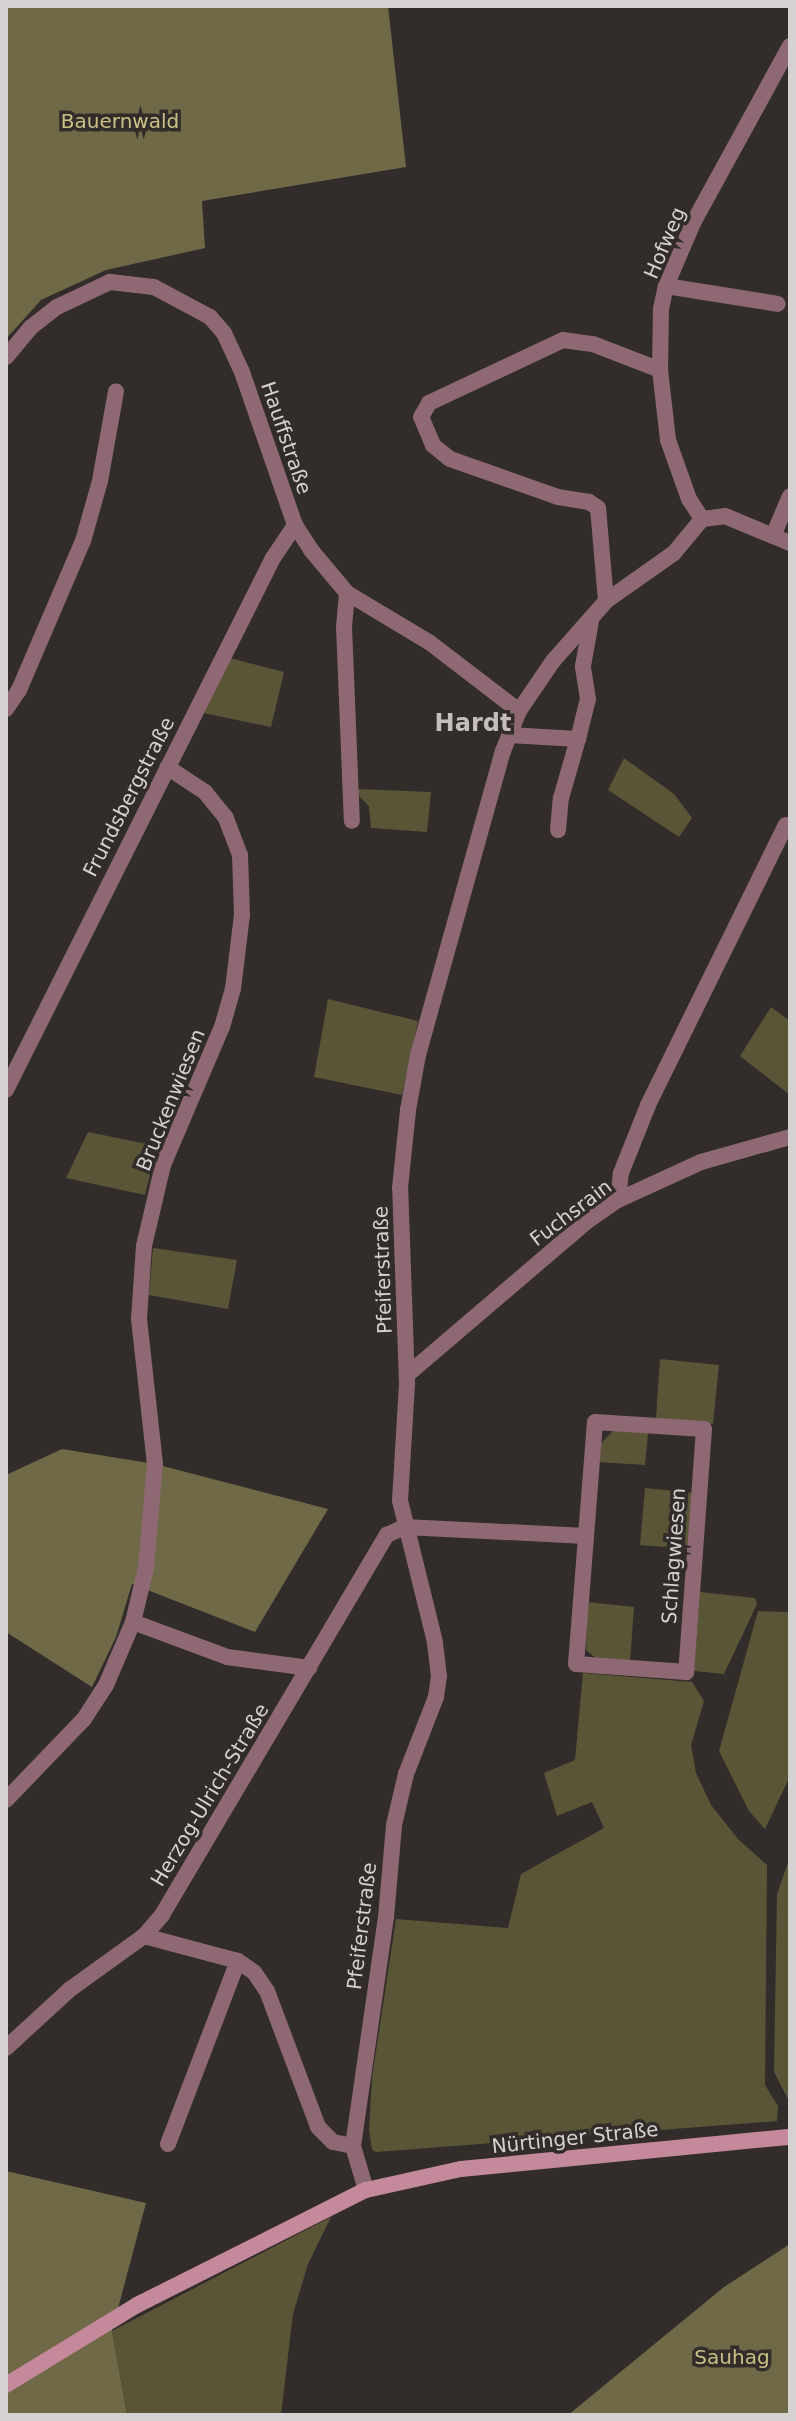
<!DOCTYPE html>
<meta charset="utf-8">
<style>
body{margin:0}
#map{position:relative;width:796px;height:2421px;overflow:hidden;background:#322c2b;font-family:"DejaVu Sans",sans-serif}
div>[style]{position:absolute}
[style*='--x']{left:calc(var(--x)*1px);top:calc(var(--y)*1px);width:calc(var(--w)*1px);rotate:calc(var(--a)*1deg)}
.green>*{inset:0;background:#5a5536}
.forest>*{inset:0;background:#6f6948}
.minor>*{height:16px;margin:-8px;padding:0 8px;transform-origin:8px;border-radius:8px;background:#8e6973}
.secondary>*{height:16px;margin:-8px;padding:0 8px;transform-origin:8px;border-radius:8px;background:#c4899a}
span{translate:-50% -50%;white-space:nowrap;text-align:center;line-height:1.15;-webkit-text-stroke:7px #322c2b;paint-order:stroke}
.park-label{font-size:20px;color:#cac084}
.street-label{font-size:20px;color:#d6d2d1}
.quarter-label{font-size:24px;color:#c5bebc;font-weight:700}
.frame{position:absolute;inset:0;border:8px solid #d6d2d1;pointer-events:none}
</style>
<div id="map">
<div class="green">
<div style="clip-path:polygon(230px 658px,284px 672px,271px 727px,203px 713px)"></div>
<div style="clip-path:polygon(624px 758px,674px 794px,692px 818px,679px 837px,608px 790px)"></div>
<div style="clip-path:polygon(357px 789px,431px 792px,427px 832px,371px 828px,369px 806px,357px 794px)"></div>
<div style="clip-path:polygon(328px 999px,418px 1021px,402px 1095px,314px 1077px)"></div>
<div style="clip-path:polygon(771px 1007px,790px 1021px,790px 1095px,740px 1056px)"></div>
<div style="clip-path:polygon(88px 1132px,157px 1146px,145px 1195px,66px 1178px)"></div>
<div style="clip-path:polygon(153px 1248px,237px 1260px,228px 1309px,149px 1295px)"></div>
<div style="clip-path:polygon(660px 1359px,719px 1365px,713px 1424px,656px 1419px)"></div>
<div style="clip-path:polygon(614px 1430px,648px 1433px,645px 1465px,599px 1462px,601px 1443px)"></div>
<div style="clip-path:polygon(645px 1488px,694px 1493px,689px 1549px,640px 1545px)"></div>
<div style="clip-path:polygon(700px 1592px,755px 1598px,757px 1604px,724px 1674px,694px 1671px)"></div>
<div style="clip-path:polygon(587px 1602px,634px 1607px,630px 1663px,598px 1660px,586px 1650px)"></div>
<div style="clip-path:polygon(758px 1611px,790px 1612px,790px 1776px,765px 1829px,749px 1811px,719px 1751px)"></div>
<div style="clip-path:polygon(583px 1673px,692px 1682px,704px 1701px,691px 1745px,696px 1773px,711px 1805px,738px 1839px,767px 1865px,765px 2085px,778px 2106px,777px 2121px,376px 2152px,372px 2150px,369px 2130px,372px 2078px,396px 1919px,508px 1928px,521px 1874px,604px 1828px,592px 1802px,557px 1816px,544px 1773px,575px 1760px)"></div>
<div style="clip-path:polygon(790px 1857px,790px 2103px,774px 2072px,777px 1894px)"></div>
<div style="clip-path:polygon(331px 2217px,308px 2264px,293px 2314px,281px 2415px,127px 2415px,112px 2331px)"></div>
</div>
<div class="forest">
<div style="clip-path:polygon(6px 6px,388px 6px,406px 167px,202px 201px,205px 248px,106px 270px,41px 300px,6px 339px)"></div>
<div style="clip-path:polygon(62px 1449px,155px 1464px,328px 1509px,255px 1632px,132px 1584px,116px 1637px,92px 1687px,6px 1632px,6px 1475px)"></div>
<div style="clip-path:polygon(6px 2171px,146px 2203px,112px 2331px,127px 2415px,6px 2415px)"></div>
<div style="clip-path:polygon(790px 2244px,790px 2415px,568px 2415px,724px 2287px)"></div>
</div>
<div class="minor">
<div style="--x:666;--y:286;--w:113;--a:9.1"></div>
<div style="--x:6;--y:357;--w:38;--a:-50"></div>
<div style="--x:30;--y:328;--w:34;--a:-38"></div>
<div style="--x:57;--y:307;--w:59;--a:-25.3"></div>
<div style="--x:110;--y:282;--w:44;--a:6.5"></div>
<div style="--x:154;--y:287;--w:64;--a:28.2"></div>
<div style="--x:210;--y:317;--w:21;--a:49"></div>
<div style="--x:224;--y:333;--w:43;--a:65.2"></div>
<div style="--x:242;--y:372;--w:162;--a:70.9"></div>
<div style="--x:295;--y:525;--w:30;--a:57"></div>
<div style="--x:311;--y:550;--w:56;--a:50.1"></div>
<div style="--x:347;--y:593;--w:96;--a:30.9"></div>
<div style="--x:429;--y:642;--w:113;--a:37.5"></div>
<div style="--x:702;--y:519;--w:24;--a:-123"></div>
<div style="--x:689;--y:499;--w:63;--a:-109.6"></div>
<div style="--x:668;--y:440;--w:70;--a:-96.5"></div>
<div style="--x:660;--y:370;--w:61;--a:-89.1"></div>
<div style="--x:661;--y:309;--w:24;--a:-78"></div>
<div style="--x:666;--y:286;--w:69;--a:-66.8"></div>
<div style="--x:693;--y:223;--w:202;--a:-61.3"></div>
<div style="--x:773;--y:536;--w:43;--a:-67"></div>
<div style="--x:347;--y:593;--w:33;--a:95"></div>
<div style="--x:344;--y:626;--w:195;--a:87.7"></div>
<div style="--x:606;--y:601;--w:93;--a:-94.9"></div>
<div style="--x:598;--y:508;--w:11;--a:-146"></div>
<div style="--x:589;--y:502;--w:31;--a:-171"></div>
<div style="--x:558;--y:497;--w:114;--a:-160.6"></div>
<div style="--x:450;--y:459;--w:22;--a:-141"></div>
<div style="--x:433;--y:445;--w:30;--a:-113"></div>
<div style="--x:421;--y:417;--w:16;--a:-60"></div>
<div style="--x:429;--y:403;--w:148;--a:-25.2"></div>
<div style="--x:563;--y:340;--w:30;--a:8"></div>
<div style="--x:593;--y:344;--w:72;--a:21.2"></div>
<div style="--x:6;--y:709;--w:23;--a:-56"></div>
<div style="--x:19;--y:690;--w:162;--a:-66.8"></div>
<div style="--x:83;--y:541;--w:62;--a:-74.2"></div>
<div style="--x:100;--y:481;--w:91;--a:-79.9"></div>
<div style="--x:509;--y:735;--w:69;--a:3.3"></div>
<div style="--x:578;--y:739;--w:41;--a:-76"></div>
<div style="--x:588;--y:699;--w:33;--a:-99"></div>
<div style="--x:583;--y:666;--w:46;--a:-79.9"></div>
<div style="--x:558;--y:830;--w:32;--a:-85"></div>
<div style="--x:561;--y:798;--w:61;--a:-73.9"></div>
<div style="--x:6;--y:1090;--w:595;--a:-63.35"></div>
<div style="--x:273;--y:558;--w:40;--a:-56"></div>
<div style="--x:618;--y:1200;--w:27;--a:-84"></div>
<div style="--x:621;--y:1173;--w:73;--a:-68.3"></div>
<div style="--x:648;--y:1105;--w:312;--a:-63.8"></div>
<div style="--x:407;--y:1375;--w:235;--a:-40.5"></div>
<div style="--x:586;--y:1222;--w:39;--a:-35"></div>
<div style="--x:618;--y:1200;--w:91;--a:-24.6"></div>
<div style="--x:701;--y:1162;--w:92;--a:-15.7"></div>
<div style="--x:133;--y:1622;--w:100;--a:20.4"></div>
<div style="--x:227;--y:1657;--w:83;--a:7.6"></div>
<div style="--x:6;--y:1800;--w:112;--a:-46.1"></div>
<div style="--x:84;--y:1719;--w:40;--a:-57.1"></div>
<div style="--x:106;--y:1685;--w:69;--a:-66.8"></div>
<div style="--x:133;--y:1622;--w:56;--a:-76.5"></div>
<div style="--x:146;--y:1568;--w:104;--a:-85.1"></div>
<div style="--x:155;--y:1464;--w:146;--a:-96.3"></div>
<div style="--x:139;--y:1319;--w:73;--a:-86.1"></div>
<div style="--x:144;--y:1246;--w:83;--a:-76.8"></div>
<div style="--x:163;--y:1165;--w:150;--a:-66.9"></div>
<div style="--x:222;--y:1027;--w:40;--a:-74"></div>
<div style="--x:233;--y:989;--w:75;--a:-83.1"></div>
<div style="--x:242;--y:915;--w:60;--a:-91.9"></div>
<div style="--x:240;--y:855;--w:40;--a:-111"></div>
<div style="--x:226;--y:818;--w:33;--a:-129"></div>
<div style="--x:205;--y:792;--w:45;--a:-146.7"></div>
<div style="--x:144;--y:1936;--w:97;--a:14.9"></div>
<div style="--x:238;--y:1961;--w:19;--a:35"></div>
<div style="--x:254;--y:1972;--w:23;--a:56"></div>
<div style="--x:267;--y:1991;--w:145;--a:69.4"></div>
<div style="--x:318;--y:2127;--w:21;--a:45"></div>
<div style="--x:333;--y:2142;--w:20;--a:11"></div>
<div style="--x:6;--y:2048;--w:86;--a:-42.6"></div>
<div style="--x:69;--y:1990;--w:92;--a:-35.8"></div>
<div style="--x:144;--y:1936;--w:28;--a:-49"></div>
<div style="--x:162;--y:1915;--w:442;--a:-59.4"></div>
<div style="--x:387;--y:1535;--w:19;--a:-25"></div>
<div style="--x:404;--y:1527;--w:182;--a:2.8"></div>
<div style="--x:586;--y:1536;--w:114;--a:-85.5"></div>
<div style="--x:595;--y:1422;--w:109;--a:3.7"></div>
<div style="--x:704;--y:1429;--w:244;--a:94.2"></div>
<div style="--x:686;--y:1672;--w:110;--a:-175.8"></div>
<div style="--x:576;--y:1664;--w:128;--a:-85.5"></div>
<div style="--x:168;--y:2144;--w:196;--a:-69.1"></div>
<div style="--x:366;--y:2190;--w:46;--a:-106.5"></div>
<div style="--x:353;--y:2146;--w:231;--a:-81.8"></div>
<div style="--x:386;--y:1917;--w:92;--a:-85"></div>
<div style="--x:394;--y:1825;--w:52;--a:-76.8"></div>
<div style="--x:406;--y:1774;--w:83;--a:-68.7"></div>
<div style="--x:436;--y:1697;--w:21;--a:-82"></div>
<div style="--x:439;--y:1676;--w:34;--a:-97"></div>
<div style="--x:435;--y:1642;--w:145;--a:-103.9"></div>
<div style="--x:400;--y:1501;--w:117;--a:-86.6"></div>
<div style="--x:407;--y:1384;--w:196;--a:-92"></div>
<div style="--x:400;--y:1188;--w:78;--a:-84.1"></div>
<div style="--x:408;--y:1110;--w:56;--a:-79.7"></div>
<div style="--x:418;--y:1055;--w:316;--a:-74.4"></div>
<div style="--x:503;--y:751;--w:43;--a:-68.2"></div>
<div style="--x:519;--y:711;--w:60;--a:-55.8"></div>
<div style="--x:553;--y:661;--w:80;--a:-48.5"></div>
<div style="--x:606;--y:601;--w:83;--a:-35.2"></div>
<div style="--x:674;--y:553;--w:44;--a:-50.5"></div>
<div style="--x:702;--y:519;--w:23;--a:-7"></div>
<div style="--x:725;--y:516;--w:70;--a:22.6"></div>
</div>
<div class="secondary">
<div style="--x:6;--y:2385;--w:153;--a:-31.4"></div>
<div style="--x:137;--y:2305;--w:256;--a:-26.7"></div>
<div style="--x:366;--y:2190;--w:97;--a:-12.5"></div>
<div style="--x:461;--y:2169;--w:331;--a:-5.6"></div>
</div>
<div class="park-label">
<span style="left:120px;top:121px">Bauernwald</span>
<span style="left:732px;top:2357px">Sauhag</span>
</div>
<div class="street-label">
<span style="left:665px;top:243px;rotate:-67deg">Hofweg</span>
<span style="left:286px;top:438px;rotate:71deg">Hauffstraße</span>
<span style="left:129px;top:797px;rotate:-63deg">Frundsbergstraße</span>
<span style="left:171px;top:1100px;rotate:-68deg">Bruckenwiesen</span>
<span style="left:571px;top:1213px;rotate:-37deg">Fuchsrain</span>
<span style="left:383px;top:1270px;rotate:-92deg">Pfeiferstraße</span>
<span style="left:674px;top:1556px;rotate:-86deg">Schlagwiesen</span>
<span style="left:210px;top:1795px;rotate:-59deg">Herzog-Ulrich-Straße</span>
<span style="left:362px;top:1926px;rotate:-83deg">Pfeiferstraße</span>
<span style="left:575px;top:2138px;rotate:-6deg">Nürtinger Straße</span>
</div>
<div class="quarter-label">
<span style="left:473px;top:724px">Hardt</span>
</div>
<div class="frame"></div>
</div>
